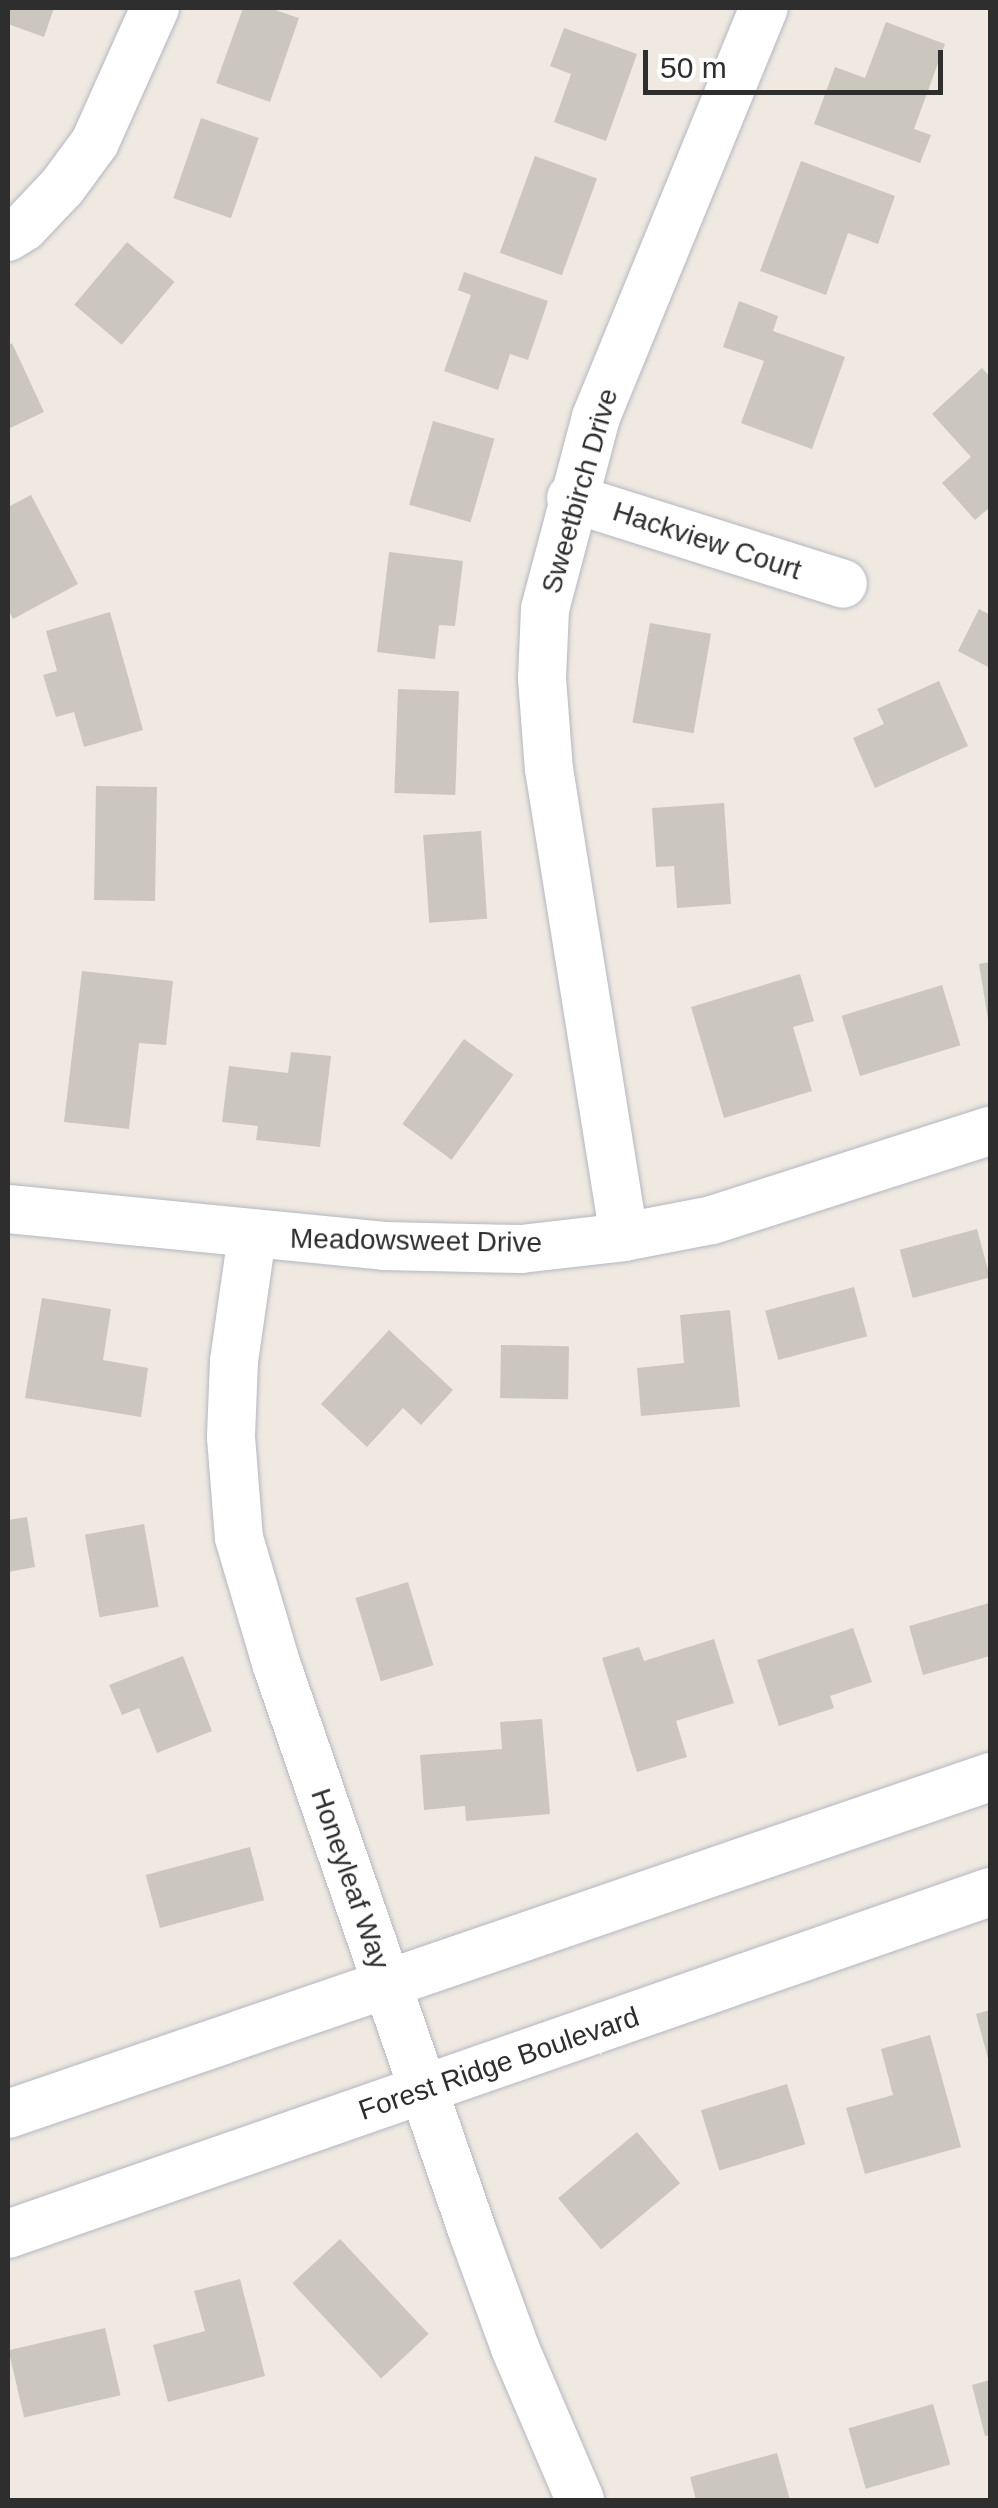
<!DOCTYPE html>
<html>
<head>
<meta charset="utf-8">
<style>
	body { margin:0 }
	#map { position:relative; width:998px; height:2508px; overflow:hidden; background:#efe9e1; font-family:Helvetica,sans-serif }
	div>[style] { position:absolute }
	.building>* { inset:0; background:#cbc7bf; transform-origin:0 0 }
	.roads { filter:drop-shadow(0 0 2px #b4b7c1) drop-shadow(0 0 2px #b4b7c1) }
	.minor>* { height:48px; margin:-24px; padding:0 24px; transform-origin:24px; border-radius:24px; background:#fff }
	span { translate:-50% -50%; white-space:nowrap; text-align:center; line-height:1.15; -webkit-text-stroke:10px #fff; paint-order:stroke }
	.street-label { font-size:28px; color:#2e2e2e }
	.frame { position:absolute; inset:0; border:10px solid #2e2e2e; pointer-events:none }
	.scale { position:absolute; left:643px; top:50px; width:300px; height:45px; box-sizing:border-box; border:5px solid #2e2e2e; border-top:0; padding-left:12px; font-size:30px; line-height:35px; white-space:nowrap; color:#2e2e2e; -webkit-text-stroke:8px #fff; paint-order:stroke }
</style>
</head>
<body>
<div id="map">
	<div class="building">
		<i style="clip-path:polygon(8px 8px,54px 8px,44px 37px,8px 24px)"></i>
		<i style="clip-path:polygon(243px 8px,269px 8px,299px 18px,270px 102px,216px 83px)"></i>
		<i style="clip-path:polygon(886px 22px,945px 44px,914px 129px,931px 135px,920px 163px,814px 124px,835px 67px,865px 78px)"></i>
		<i style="clip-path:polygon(564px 28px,637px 54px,606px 141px,554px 122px,571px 74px,550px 66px)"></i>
		<i style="left:201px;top:118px;width:61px;height:85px;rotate:19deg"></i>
		<i style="left:535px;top:156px;width:66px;height:103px;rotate:20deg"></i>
		<i style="clip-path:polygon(801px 161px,895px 196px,878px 244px,848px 233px,826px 295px,760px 271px)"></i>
		<i style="left:127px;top:242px;width:62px;height:82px;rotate:40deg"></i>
		<i style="clip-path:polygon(464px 272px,548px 301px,528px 360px,510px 354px,498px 390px,444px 371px,471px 295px,458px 290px)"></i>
		<i style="clip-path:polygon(739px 301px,778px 316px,773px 331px,845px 357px,812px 449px,741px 423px,764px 361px,723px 347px)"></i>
		<i style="clip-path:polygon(12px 343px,44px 412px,8px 429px,8px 346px)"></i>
		<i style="clip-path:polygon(982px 368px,990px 377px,990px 507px,975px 520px,942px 483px,971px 457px,932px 414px)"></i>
		<i style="left:433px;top:421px;width:64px;height:87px;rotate:16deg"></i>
		<i style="clip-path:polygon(31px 495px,78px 584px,13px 619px,8px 608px,8px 507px)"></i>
		<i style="clip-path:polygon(389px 552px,463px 561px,455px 626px,439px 625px,435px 659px,377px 652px)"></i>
		<i style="clip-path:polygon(979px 609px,990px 615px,990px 668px,958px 651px)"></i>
		<i style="clip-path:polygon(110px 612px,143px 730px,84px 747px,74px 712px,56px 717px,43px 675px,57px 671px,46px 631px)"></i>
		<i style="left:650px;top:623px;width:62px;height:101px;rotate:10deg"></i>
		<i style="clip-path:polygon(939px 681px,968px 746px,875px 788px,853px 738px,884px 724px,877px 709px)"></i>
		<i style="left:398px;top:689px;width:61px;height:104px;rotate:2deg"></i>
		<i style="left:96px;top:786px;width:61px;height:114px;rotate:1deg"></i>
		<i style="clip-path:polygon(724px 803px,731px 904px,677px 908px,674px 866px,656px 867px,652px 808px)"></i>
		<i style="left:481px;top:831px;width:88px;height:58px;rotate:86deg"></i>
		<i style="clip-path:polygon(990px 962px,990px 1018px,988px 1019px,979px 964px)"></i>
		<i style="clip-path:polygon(82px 971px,173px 981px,166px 1045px,139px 1043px,129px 1129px,64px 1122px)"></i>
		<i style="clip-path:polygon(800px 974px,814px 1021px,793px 1027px,812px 1091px,724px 1118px,691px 1007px)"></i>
		<i style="left:942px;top:985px;width:63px;height:105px;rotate:73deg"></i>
		<i style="left:464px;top:1039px;width:61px;height:105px;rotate:36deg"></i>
		<i style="clip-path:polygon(291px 1052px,331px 1056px,320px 1147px,256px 1140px,258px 1126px,222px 1122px,229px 1066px,288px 1073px)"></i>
		<i style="left:977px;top:1229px;width:50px;height:80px;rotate:75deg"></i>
		<i style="left:854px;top:1287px;width:51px;height:92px;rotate:75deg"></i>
		<i style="clip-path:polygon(42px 1298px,111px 1309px,103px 1360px,148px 1368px,141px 1417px,25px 1398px)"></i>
		<i style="clip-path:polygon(730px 1310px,740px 1407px,641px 1416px,637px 1368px,684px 1363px,680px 1315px)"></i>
		<i style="clip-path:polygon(389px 1330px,453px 1390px,421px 1425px,403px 1408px,367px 1447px,321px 1404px)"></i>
		<i style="left:501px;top:1345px;width:68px;height:53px;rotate:1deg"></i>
		<i style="clip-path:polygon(27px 1517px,35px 1567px,8px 1572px,8px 1520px)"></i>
		<i style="left:144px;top:1524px;width:84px;height:60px;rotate:80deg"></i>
		<i style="left:408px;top:1582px;width:87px;height:55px;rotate:73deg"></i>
		<i style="clip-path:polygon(989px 1603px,990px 1656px,923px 1675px,909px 1626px)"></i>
		<i style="clip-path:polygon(853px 1628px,872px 1682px,830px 1696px,834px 1708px,779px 1726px,757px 1660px)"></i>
		<i style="clip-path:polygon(714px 1639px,734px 1703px,676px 1721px,687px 1757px,637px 1772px,602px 1658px,639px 1647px,644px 1661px)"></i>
		<i style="clip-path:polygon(183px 1656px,212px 1731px,157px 1753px,139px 1708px,122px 1715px,109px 1685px)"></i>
		<i style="clip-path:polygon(542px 1719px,550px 1814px,466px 1821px,465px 1806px,424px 1810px,420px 1755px,502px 1749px,500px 1722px)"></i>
		<i style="left:250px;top:1847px;width:55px;height:108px;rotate:75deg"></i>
		<i style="clip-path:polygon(990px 2010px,990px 2062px,989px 2062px,976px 2014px)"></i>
		<i style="clip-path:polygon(930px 2035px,961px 2147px,865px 2174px,846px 2108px,893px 2095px,881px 2049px)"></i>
		<i style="left:787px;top:2084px;width:63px;height:90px;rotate:73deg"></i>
		<i style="left:637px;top:2132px;width:67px;height:103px;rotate:50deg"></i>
		<i style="left:340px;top:2239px;width:130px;height:65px;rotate:47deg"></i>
		<i style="clip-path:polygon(240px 2279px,265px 2376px,168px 2402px,153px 2345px,205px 2331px,194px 2291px)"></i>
		<i style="left:105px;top:2328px;width:69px;height:99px;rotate:77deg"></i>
		<i style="clip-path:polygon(990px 2380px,990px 2435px,985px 2436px,972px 2385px)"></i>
		<i style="left:933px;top:2404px;width:63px;height:88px;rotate:74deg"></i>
		<i style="clip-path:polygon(777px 2453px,790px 2500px,696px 2500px,690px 2477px)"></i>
	</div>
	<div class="roads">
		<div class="minor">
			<i style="left:8px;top:237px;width:19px;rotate:-32deg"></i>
			<i style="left:24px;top:227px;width:55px;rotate:-46.5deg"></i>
			<i style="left:62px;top:187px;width:56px;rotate:-53.7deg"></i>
			<i style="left:95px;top:142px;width:147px;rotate:-65.9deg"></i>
			<i style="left:571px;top:498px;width:285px;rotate:17.5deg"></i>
			<i style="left:8px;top:1209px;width:378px;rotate:5.6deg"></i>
			<i style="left:384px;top:1246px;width:137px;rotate:1.3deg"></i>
			<i style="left:521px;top:1249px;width:104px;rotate:-6.6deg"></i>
			<i style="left:624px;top:1237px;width:90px;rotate:-10.9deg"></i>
			<i style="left:712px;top:1220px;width:292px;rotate:-17.8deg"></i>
			<i style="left:252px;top:1236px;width:126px;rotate:98.2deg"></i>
			<i style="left:234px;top:1361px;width:76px;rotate:92.3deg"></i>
			<i style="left:231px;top:1437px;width:101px;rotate:85.5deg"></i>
			<i style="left:239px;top:1538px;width:134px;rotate:73.5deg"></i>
			<i style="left:277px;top:1666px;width:600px;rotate:70.93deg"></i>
			<i style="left:473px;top:2233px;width:122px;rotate:69.9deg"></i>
			<i style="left:515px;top:2348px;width:165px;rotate:66.8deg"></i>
			<i style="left:624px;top:1237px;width:473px;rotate:-99.1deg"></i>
			<i style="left:549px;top:770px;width:92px;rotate:-94.4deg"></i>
			<i style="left:542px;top:678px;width:69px;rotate:-87.5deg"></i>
			<i style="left:545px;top:609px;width:199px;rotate:-75.1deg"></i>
			<i style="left:596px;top:417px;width:442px;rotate:-67.7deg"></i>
			<i style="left:8px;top:2114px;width:1038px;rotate:-18.94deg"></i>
			<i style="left:8px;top:2234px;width:1040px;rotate:-19.2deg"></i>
		</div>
	</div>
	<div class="street-label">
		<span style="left:580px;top:491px;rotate:-74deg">Sweetbirch Drive</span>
		<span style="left:707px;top:541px;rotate:18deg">Hackview Court</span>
		<span style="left:416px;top:1241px;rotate:1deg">Meadowsweet Drive</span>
		<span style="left:350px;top:1879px;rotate:71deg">Honeyleaf Way</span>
		<span style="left:499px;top:2064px;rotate:-19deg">Forest Ridge Boulevard</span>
	</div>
	<div class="frame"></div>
	<div class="scale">50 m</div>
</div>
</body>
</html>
